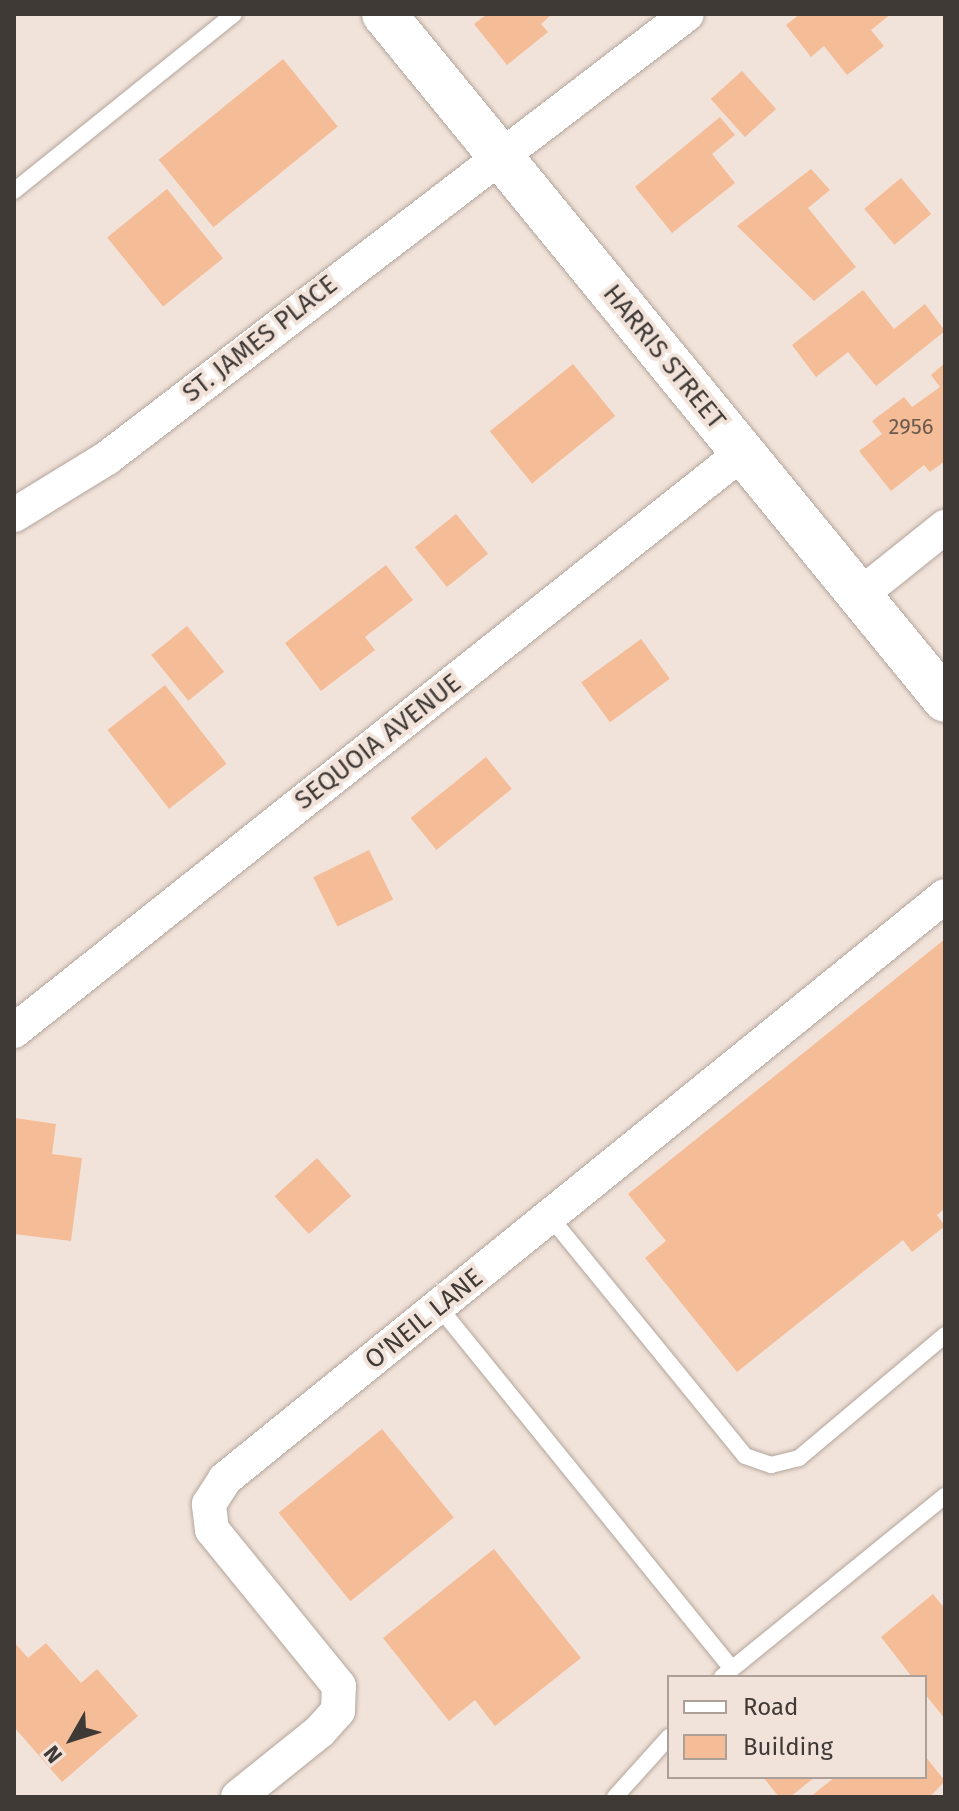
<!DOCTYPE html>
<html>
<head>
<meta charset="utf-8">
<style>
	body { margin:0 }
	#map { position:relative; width:959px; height:1811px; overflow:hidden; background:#f2e3da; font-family:"Fira Sans",sans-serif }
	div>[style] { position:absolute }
	.building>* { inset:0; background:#f4bc97; transform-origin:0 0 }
	.roads { filter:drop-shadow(0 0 2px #b3a69d) drop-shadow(0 0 2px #b3a69d) }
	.service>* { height:16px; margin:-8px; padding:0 8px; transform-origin:8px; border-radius:8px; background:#fff }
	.minor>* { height:34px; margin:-17px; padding:0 17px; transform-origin:17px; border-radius:17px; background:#fff }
	.secondary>* { height:44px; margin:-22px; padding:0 22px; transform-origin:22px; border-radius:22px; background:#fff }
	span { translate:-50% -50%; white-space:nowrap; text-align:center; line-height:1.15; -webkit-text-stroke:8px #f2e3da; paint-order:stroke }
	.number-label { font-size:22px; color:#6d5a4e }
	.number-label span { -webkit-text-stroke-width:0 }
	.street-label { font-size:26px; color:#403a36 }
	.frame { position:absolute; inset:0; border:16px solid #403a36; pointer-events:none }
	.legend { position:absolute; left:667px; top:1675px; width:260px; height:104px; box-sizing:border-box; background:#f2e3da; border:2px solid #ab9f98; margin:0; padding:10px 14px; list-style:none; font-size:24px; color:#403a36 }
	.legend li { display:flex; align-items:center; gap:16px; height:40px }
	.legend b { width:40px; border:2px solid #ab9f98 }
	.north { position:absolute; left:32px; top:1699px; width:80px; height:80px; -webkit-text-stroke:6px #f2e3da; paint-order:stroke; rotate:231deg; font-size:22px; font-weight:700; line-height:32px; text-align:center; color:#403a36 }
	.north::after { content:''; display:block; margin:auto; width:28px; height:36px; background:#403a36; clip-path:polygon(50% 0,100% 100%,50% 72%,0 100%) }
</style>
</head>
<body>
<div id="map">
	<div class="building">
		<i style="clip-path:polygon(487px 14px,552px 14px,541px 24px,548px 32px,507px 65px,474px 24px)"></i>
		<i style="clip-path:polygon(800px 14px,891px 14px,871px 30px,884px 46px,847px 75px,824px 46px,811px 57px,786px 25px)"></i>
		<i style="left:283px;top:59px;width:87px;height:160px;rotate:51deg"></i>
		<i style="left:742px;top:71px;width:51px;height:42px;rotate:48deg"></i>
		<i style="clip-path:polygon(720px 117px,735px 135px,712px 154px,735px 183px,672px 233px,635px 187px)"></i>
		<i style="clip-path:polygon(811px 169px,830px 190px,808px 208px,856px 267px,814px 301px,737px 226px)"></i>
		<i style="left:901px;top:178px;width:47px;height:48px;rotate:50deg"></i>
		<i style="left:167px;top:189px;width:89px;height:77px;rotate:51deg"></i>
		<i style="clip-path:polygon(863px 290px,894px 329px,925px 304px,945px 331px,876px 386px,848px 352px,816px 377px,792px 345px)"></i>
		<i style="clip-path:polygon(945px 363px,945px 461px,930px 472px,924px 465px,891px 491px,859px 451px,882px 434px,872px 421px,904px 397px,912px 407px,940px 387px,931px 375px)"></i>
		<i style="left:573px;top:364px;width:67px;height:107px;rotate:51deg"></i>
		<i style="left:456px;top:514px;width:51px;height:53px;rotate:51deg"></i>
		<i style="clip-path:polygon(386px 565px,413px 600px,365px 637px,375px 650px,321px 691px,285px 643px)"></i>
		<i style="left:187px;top:626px;width:59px;height:46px;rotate:51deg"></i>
		<i style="left:641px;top:639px;width:49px;height:74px;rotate:54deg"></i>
		<i style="left:165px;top:685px;width:100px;height:73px;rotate:52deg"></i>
		<i style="left:486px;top:757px;width:41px;height:97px;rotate:51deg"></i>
		<i style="left:369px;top:850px;width:55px;height:62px;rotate:64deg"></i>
		<i style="clip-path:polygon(945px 939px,945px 1208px,937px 1215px,945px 1226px,912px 1252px,903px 1240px,737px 1372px,645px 1258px,666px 1241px,628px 1194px)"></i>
		<i style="clip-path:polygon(15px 1118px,56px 1124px,52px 1154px,82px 1158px,71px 1241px,14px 1234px)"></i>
		<i style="left:317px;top:1158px;width:51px;height:57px;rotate:48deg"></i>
		<i style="left:382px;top:1429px;width:114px;height:133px;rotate:51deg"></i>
		<i style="clip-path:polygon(494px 1549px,581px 1658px,495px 1726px,475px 1700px,449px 1721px,383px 1638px)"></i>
		<i style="clip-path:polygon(933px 1594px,945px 1609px,945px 1719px,925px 1694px,925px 1677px,912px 1677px,881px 1637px)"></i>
		<i style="clip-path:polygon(14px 1642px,28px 1658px,46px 1643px,81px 1683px,97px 1669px,138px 1716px,62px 1782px,14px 1727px)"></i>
		<i style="clip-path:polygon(925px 1756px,945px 1781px,930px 1797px,810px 1797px,835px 1777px,925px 1777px)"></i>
		<i style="clip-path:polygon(763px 1777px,815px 1777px,790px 1797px,779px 1797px)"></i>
	</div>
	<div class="roads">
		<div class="service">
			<i style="left:14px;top:191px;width:282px;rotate:-38.8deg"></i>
			<i style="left:551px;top:1218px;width:307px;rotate:50.8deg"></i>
			<i style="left:745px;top:1456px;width:28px;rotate:19deg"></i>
			<i style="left:771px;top:1465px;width:29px;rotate:-14deg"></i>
			<i style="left:799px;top:1458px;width:191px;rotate:-40.1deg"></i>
			<i style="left:439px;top:1307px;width:464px;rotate:51deg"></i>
			<i style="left:722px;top:1677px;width:287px;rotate:-39.1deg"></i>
			<i style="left:615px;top:1797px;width:81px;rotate:-48deg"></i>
		</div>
		<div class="minor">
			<i style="left:14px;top:515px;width:109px;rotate:-31.5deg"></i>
			<i style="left:107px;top:458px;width:730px;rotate:-37.43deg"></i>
			<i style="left:860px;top:595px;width:109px;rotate:-38.7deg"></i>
			<i style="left:14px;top:1031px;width:930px;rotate:-38.45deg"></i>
			<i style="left:238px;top:1797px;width:105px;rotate:-38.8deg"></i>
			<i style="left:320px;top:1731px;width:27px;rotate:-48deg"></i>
			<i style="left:338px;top:1711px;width:25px;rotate:-88deg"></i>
			<i style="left:339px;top:1686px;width:201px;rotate:-129.1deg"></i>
			<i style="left:212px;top:1530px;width:26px;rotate:-97deg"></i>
			<i style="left:209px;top:1504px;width:30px;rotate:-57deg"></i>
			<i style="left:225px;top:1479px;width:926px;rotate:-39deg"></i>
		</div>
		<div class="secondary">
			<i style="left:384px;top:14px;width:886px;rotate:50.72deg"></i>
		</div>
	</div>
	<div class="number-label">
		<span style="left:911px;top:427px">2956</span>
	</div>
	<div class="street-label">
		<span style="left:260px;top:339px;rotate:-38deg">ST. JAMES PLACE</span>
		<span style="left:664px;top:357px;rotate:51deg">HARRIS STREET</span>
		<span style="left:378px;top:742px;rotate:-38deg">SEQUOIA AVENUE</span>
		<span style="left:424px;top:1319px;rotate:-39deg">O'NEIL LANE</span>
	</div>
	<div class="frame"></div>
	<ul class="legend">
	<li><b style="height:10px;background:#fff"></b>Road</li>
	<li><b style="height:22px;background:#f4bc97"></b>Building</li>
	</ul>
	<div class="north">N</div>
</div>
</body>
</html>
